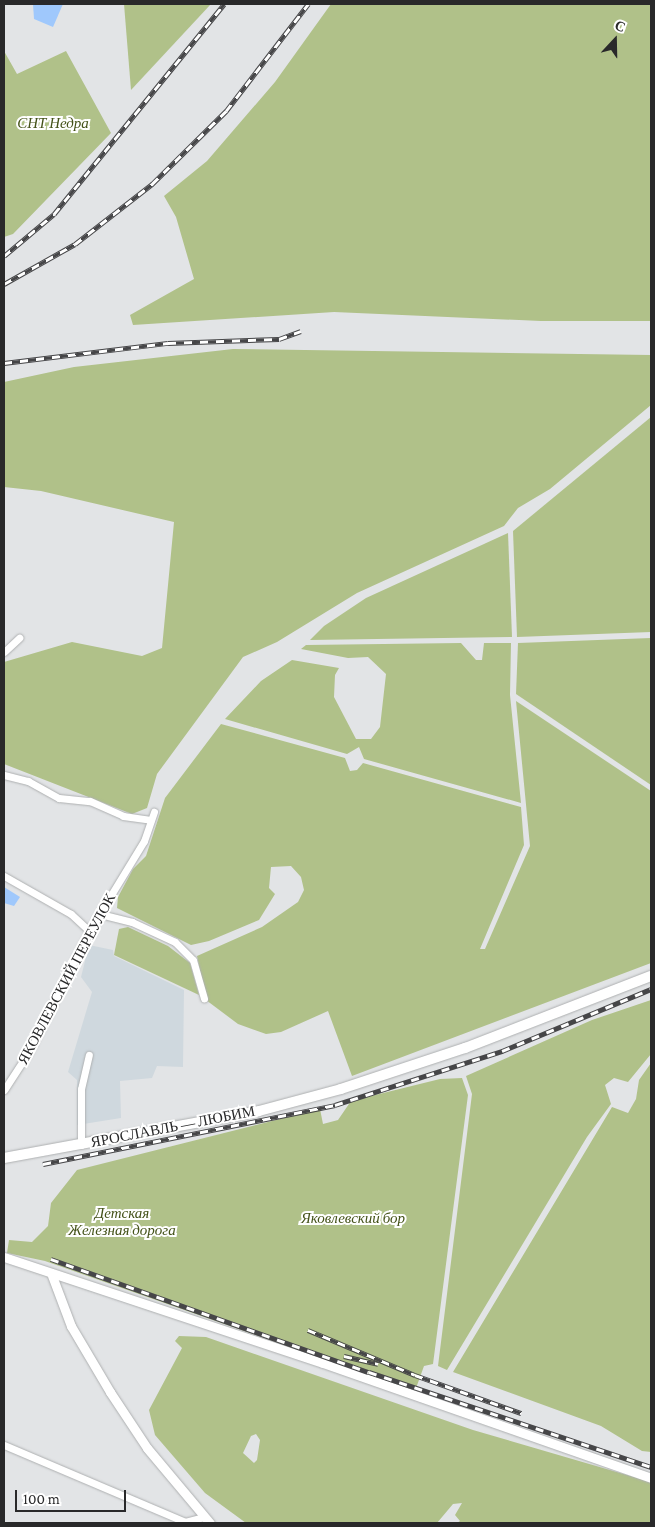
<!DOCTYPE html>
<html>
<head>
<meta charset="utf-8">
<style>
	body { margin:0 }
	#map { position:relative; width:655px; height:1527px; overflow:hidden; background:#e2e4e6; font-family:"Crimson Pro",serif }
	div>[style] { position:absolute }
	.built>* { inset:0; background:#cfd8de }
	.green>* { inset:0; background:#b0c189 }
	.water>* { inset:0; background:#9fc8fc }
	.roads { filter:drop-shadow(0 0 1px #aeb0b1) drop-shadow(0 0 1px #aeb0b1) }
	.minor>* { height:7px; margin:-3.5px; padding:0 3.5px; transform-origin:3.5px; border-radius:3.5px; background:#fff }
	.tertiary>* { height:9px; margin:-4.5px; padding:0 4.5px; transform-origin:4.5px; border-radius:4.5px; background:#fff }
	.secondary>* { height:10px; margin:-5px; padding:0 5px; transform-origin:5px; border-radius:5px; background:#fff }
	.rail>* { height:4.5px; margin-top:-2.25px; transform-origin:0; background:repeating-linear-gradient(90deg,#fff 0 8px,#464648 0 16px); box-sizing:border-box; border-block:1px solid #464648 }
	span { translate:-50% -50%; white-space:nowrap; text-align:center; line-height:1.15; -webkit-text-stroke:4px #fff; paint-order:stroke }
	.park-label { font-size:15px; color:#445219; font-style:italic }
	.street-label { font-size:15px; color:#29292a }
	.frame { position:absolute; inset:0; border:5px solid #29292a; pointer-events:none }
	.north { position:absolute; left:590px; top:15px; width:50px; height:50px; -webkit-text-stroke:4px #fff; paint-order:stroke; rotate:21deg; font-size:14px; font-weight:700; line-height:20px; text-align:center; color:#29292a }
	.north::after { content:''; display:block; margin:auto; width:18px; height:22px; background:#29292a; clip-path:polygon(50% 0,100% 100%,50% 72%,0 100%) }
	.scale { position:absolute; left:15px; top:1490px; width:111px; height:22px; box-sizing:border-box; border:2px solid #29292a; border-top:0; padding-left:6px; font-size:15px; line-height:18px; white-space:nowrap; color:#29292a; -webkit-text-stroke:4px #fff; paint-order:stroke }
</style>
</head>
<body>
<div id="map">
	<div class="built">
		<i style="clip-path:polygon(89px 945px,113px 950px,114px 956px,184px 990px,183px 1067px,157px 1066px,152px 1078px,120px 1081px,121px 1118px,77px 1125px,77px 1080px,68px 1072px,92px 992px,81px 977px)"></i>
	</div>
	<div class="green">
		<i style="clip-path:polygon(124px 4px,211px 4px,131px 90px)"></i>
		<i style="clip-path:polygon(331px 4px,651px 4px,651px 321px,541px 321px,334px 312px,133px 325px,130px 315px,194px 279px,176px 217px,164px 196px,207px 161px,275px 82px)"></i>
		<i style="clip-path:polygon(4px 51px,17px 74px,66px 51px,111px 133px,13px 234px,4px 237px)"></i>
		<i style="clip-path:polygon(233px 349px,651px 355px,651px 405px,550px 489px,518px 508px,504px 526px,357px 593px,277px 642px,243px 657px,157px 774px,147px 808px,132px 814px,4px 764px,4px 662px,72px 642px,142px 656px,162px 648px,174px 522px,41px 491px,4px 487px,4px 382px,74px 367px)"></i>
		<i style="clip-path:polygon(651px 417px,651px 632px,517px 637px,513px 531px)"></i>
		<i style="clip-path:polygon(508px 533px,512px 637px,310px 640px,324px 626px,366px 598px)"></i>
		<i style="clip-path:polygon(651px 638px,651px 785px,516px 694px,518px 643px)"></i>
		<i style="clip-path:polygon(461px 643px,476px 660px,482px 660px,484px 643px,511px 643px,510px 695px,521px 803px,364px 759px,359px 747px,347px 754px,225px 719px,261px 681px,292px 660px,339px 668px,335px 675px,334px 697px,356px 739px,371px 739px,380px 727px,386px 674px,368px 657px,348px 658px,301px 649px,306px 645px)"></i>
		<i style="clip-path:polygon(516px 701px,651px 791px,651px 963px,352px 1076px,328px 1011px,281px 1032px,266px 1034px,238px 1024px,206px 1000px,197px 956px,262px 927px,298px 902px,304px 890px,301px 877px,291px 866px,271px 867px,269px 888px,275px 894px,259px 920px,209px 941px,191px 945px,117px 908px,118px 897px,133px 869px,146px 856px,165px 798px,221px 724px,345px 758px,350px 771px,357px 770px,363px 763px,521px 807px,524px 845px,480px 949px,485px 949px,530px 846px)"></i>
		<i style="clip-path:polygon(128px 927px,168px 946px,190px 963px,199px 995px,114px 955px,119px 929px)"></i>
		<i style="clip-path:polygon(651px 1000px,651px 1054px,628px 1082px,614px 1078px,605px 1085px,611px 1104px,587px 1137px,447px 1370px,438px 1366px,472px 1094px,466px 1076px,592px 1020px)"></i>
		<i style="clip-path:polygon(651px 1063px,651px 1452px,642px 1451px,601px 1426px,453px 1372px,612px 1107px,628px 1113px,636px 1099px,639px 1080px)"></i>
		<i style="clip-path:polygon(462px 1078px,468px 1095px,433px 1364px,424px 1366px,415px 1391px,45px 1261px,7px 1253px,9px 1240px,32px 1242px,48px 1226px,51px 1203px,77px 1170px,320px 1109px,323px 1124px,338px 1120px,351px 1101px,440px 1079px)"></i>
		<i style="clip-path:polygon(evenodd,179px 1336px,206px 1337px,473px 1430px,651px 1482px,651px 1523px,457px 1523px,460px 1521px,455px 1515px,462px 1503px,453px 1504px,437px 1523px,246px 1523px,205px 1493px,155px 1435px,149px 1410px,182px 1348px,175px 1341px,179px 1336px,256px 1434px,260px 1440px,257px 1460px,254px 1463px,243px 1453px,251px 1436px,256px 1434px)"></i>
	</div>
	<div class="water">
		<i style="clip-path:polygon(33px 4px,63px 4px,53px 27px,34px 19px)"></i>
		<i style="clip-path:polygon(4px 887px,20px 897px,14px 906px,4px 903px)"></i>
	</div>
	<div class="roads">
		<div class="minor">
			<i style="left:4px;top:652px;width:21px;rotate:-43deg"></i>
			<i style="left:4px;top:775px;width:25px;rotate:14deg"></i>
			<i style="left:28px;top:781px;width:35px;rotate:29deg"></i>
			<i style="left:59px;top:798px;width:31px;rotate:6deg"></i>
			<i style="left:90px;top:801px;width:36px;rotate:24deg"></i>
			<i style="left:123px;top:816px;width:28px;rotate:8deg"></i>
			<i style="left:4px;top:876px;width:77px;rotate:29.6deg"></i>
			<i style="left:71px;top:914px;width:25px;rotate:43deg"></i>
			<i style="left:100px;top:914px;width:33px;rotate:14deg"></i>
			<i style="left:132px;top:922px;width:47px;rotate:24.9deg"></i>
			<i style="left:175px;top:942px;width:25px;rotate:45deg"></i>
			<i style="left:193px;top:960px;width:40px;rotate:74deg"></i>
			<i style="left:4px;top:1090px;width:48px;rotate:-57deg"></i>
			<i style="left:30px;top:1050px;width:133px;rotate:-63.6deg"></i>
			<i style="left:89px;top:931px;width:105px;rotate:-58.6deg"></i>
			<i style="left:144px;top:841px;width:31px;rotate:-71deg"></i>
			<i style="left:81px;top:1145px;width:56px;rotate:-90deg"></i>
			<i style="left:81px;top:1089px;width:35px;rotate:-77deg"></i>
			<i style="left:4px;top:1445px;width:197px;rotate:23deg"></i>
			<i style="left:185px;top:1522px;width:20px;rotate:-15deg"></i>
		</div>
		<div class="tertiary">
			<i style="left:4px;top:1257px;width:336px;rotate:18.4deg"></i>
			<i style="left:323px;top:1363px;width:348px;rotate:19.3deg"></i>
			<i style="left:51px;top:1273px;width:57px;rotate:69.3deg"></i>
			<i style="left:71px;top:1326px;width:77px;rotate:59.4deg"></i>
			<i style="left:110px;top:1392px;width:67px;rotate:56.5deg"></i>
			<i style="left:147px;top:1448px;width:98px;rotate:50deg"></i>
		</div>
		<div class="secondary">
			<i style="left:4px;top:1158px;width:259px;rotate:-10.4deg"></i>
			<i style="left:259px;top:1111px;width:85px;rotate:-15deg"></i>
			<i style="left:341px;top:1089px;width:131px;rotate:-18.3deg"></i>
			<i style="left:465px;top:1048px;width:199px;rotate:-21.2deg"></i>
		</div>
	</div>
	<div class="rail">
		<i style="left:4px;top:256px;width:65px;rotate:-40deg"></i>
		<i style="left:54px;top:214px;width:270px;rotate:-51deg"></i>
		<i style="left:4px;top:284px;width:81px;rotate:-29.4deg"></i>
		<i style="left:75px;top:244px;width:98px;rotate:-37.9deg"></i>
		<i style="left:152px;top:184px;width:104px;rotate:-44.6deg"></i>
		<i style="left:226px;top:111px;width:135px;rotate:-52.5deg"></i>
		<i style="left:4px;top:363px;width:165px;rotate:-7deg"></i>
		<i style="left:168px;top:343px;width:111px;rotate:-2.1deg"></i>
		<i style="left:279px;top:339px;width:23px;rotate:-20deg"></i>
		<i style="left:43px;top:1164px;width:298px;rotate:-11.4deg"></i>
		<i style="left:335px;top:1105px;width:176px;rotate:-17.9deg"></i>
		<i style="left:502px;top:1051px;width:161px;rotate:-22.6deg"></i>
		<i style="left:51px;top:1259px;width:337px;rotate:19.6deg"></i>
		<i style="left:369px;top:1372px;width:298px;rotate:18.6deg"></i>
		<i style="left:308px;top:1330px;width:116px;rotate:22.8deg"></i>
		<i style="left:415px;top:1375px;width:113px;rotate:19.7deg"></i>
		<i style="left:344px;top:1356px;width:35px;rotate:13deg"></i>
	</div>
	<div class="park-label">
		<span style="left:53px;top:124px">СНТ Недра</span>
		<span style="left:122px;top:1222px">Детская<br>Железная дорога</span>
		<span style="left:353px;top:1219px">Яковлевский бор</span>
	</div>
	<div class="street-label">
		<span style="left:67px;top:979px;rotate:-62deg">ЯКОВЛЕВСКИЙ ПЕРЕУЛОК</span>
		<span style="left:173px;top:1127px;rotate:-11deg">ЯРОСЛАВЛЬ — ЛЮБИМ</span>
	</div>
	<div class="frame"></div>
	<div class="north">С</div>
	<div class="scale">100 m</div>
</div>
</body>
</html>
